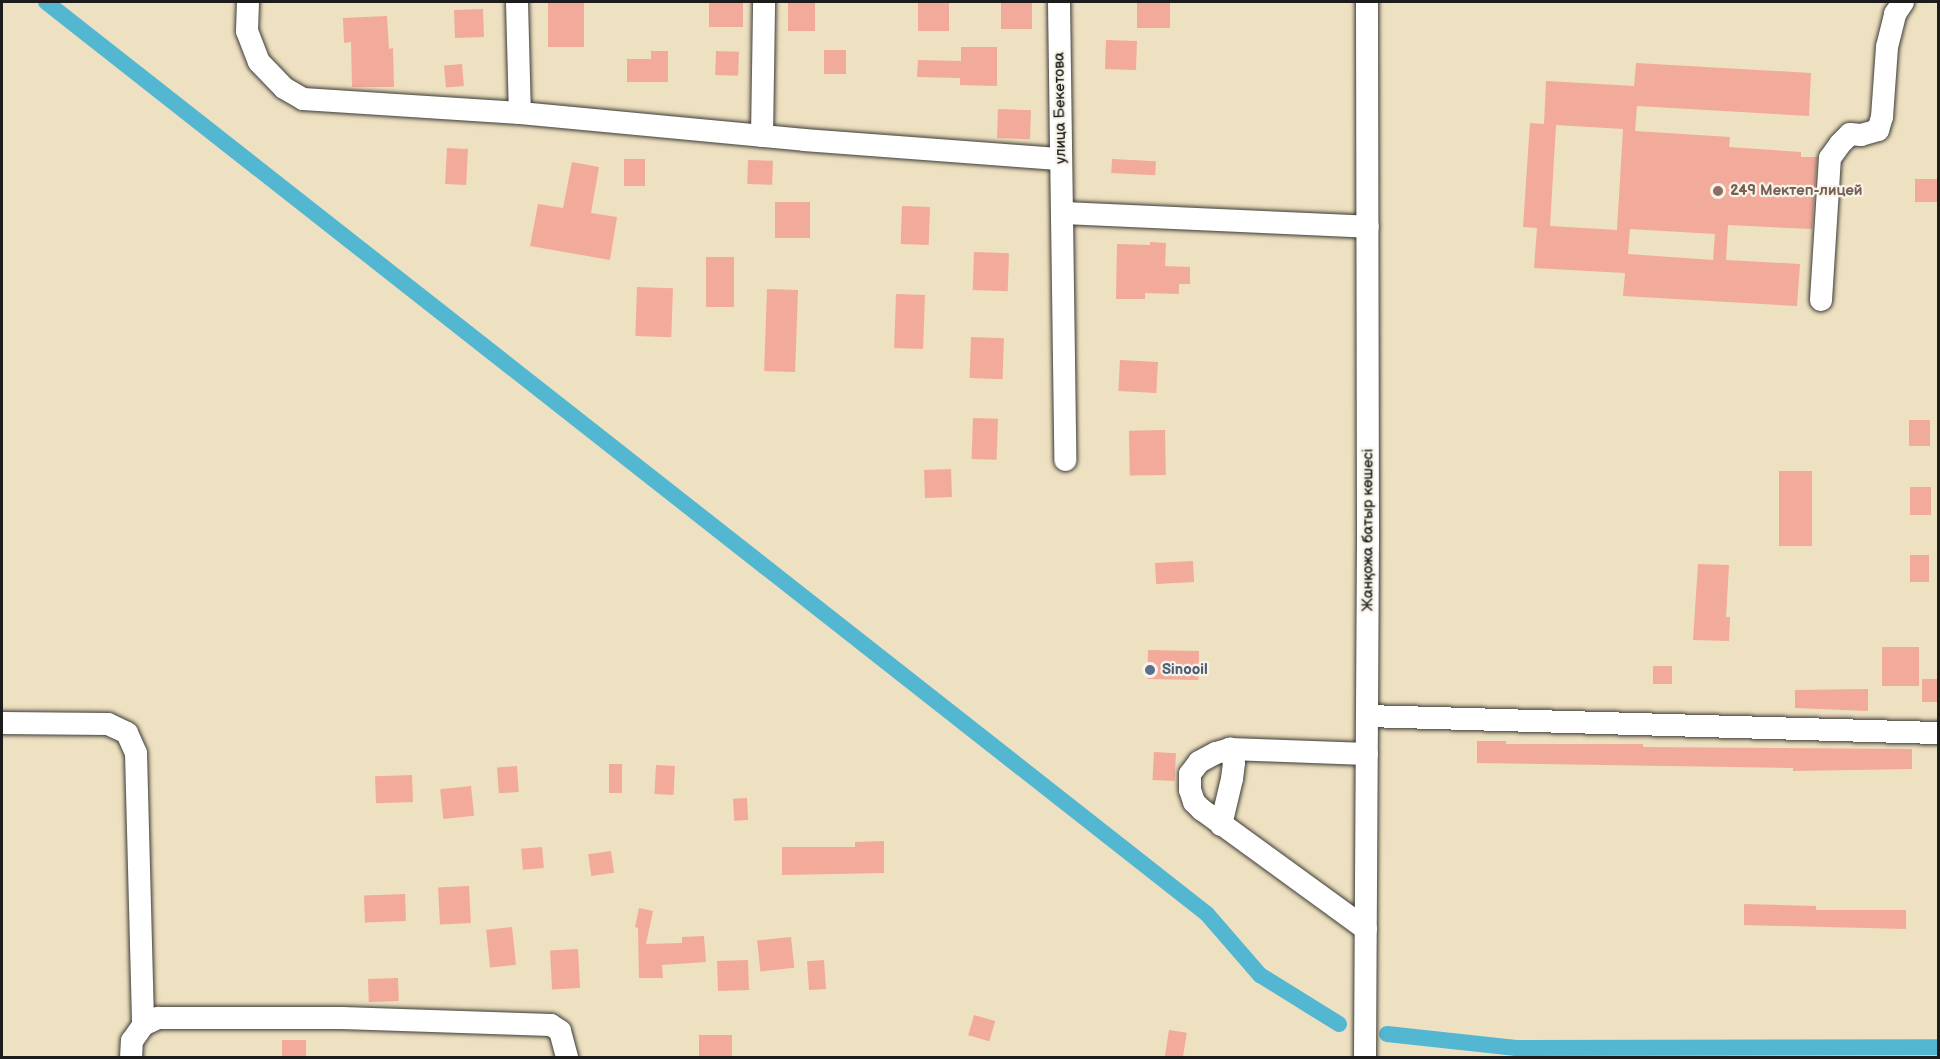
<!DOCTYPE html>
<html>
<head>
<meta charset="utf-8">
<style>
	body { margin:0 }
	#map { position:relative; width:1940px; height:1059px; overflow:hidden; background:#eee1c1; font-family:"Balsamiq Sans",sans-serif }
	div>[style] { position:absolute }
	.canal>* { height:16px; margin:-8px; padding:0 8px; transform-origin:8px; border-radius:8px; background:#53b7d2 }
	.building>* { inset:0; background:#f2aa9a; transform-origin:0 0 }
	.roads { filter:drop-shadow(0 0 2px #3c3a35) drop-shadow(0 0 2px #3c3a35) }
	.minor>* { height:22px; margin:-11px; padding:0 11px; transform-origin:11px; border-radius:11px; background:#fff }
	.dots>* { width:16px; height:16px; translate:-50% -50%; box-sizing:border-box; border:3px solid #f7f3e8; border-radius:50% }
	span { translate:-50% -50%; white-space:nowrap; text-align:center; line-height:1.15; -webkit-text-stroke:4.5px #f7f3e8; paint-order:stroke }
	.street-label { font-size:15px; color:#1c1c1c }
	.education-label { font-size:15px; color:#785e54; font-weight:700 }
	.left { translate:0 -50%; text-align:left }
	.service-label { font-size:15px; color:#4e5e75; font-weight:700 }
	.frame { position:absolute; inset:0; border:3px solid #1c1c1c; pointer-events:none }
</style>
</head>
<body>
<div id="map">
	<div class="canal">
		<i style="left:46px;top:2px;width:1476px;rotate:38.15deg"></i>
		<i style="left:1207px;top:914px;width:81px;rotate:49deg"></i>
		<i style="left:1260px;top:975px;width:93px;rotate:31.8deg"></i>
		<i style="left:1387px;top:1034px;width:130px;rotate:6.2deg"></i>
		<i style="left:1516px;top:1048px;width:422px;rotate:-0.1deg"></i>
	</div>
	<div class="building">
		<i style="left:548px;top:2px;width:36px;height:45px"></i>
		<i style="left:709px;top:2px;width:34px;height:25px"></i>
		<i style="left:788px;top:2px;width:27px;height:29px"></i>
		<i style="left:918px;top:2px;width:31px;height:29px"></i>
		<i style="left:1001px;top:2px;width:31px;height:27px"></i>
		<i style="left:1137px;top:2px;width:33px;height:26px"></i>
		<i style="left:483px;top:9px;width:28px;height:29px;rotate:88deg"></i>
		<i style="clip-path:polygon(387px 16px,389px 49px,393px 48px,394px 87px,352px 87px,351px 42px,344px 43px,343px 18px)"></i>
		<i style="left:1106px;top:40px;width:31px;height:29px;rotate:2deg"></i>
		<i style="clip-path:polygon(961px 47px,997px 47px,997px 86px,960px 85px,960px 78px,917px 77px,918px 60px,961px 61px)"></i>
		<i style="left:824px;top:50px;width:22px;height:24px"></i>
		<i style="clip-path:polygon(651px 51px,668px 51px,668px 82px,627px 82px,627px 59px,651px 59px)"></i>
		<i style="left:716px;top:51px;width:23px;height:24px;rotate:2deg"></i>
		<i style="clip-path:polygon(evenodd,1636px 63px,1811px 73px,1809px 116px,1637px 106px,1635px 131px,1730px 137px,1729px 147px,1801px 152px,1801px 157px,1817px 157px,1812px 229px,1728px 225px,1726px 260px,1800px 264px,1797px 306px,1623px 296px,1625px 273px,1534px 268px,1537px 228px,1523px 227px,1530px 123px,1544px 124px,1546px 81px,1634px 86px,1636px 63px,1556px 125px,1623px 129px,1617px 230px,1550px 226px,1556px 125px,1636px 63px,1630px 229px,1715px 234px,1713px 260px,1628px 254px,1630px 229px)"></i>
		<i style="left:462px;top:64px;width:22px;height:18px;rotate:85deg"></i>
		<i style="left:998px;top:109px;width:33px;height:29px;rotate:2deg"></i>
		<i style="left:447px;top:148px;width:21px;height:36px;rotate:3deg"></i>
		<i style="left:624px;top:159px;width:21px;height:27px"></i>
		<i style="left:1112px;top:159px;width:44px;height:14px;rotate:3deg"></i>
		<i style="left:748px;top:160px;width:25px;height:24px;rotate:2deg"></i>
		<i style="clip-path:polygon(572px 162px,599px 167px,591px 213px,617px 217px,610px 260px,530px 246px,538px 204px,563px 208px)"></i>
		<i style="left:1915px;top:179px;width:23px;height:23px"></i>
		<i style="left:775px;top:202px;width:35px;height:36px"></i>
		<i style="left:902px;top:206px;width:28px;height:38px;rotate:2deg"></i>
		<i style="clip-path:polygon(1150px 242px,1166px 243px,1165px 266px,1190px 267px,1190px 284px,1179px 284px,1179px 294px,1145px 293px,1145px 299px,1116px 299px,1117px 244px,1150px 245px)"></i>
		<i style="left:974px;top:252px;width:35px;height:38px;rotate:2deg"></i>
		<i style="left:706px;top:257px;width:28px;height:50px"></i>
		<i style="left:637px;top:287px;width:36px;height:49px;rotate:2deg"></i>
		<i style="left:767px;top:289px;width:31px;height:82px;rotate:2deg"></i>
		<i style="left:896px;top:294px;width:29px;height:54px;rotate:2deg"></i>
		<i style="left:971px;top:337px;width:33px;height:41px;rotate:2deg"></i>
		<i style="left:1120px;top:360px;width:38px;height:31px;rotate:3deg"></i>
		<i style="left:973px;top:418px;width:25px;height:41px;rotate:2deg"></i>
		<i style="left:1909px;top:420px;width:21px;height:26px"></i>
		<i style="left:1165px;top:430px;width:45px;height:36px;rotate:89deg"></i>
		<i style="left:951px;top:469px;width:28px;height:27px;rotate:88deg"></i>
		<i style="left:1779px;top:471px;width:33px;height:75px"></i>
		<i style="left:1910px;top:487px;width:21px;height:28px"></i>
		<i style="left:1910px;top:555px;width:19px;height:27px"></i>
		<i style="left:1193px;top:561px;width:21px;height:38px;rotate:87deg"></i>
		<i style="clip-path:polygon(1698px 564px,1729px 565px,1726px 617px,1730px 617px,1729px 641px,1693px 640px)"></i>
		<i style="left:1882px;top:647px;width:37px;height:39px"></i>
		<i style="left:1148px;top:650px;width:51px;height:29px;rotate:1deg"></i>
		<i style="left:1672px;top:666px;width:18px;height:19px;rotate:90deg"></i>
		<i style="left:1922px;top:679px;width:16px;height:23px"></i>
		<i style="clip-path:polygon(1868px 689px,1868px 711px,1795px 708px,1795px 690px)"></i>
		<i style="clip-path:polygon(1477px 741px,1506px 741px,1506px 744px,1643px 744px,1643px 747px,1912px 749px,1912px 769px,1793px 771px,1793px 768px,1477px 763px)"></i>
		<i style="left:1154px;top:752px;width:22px;height:28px;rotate:3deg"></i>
		<i style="left:609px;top:764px;width:13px;height:29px"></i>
		<i style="left:656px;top:765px;width:19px;height:29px;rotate:3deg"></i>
		<i style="left:517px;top:766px;width:26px;height:20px;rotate:86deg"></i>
		<i style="left:412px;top:775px;width:27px;height:37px;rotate:88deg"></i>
		<i style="left:471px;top:786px;width:30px;height:31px;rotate:84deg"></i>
		<i style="left:747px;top:798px;width:22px;height:14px;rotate:87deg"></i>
		<i style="clip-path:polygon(884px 841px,884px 873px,782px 875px,782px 847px,855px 847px,855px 842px)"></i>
		<i style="left:542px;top:847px;width:21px;height:21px;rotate:85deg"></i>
		<i style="left:611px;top:851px;width:22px;height:23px;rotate:82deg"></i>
		<i style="left:469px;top:886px;width:37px;height:31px;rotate:87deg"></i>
		<i style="left:405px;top:894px;width:27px;height:41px;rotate:88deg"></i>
		<i style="clip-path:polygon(1744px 904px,1816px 906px,1816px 910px,1906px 910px,1906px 929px,1744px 925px)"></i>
		<i style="clip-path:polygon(639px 908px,653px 911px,646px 944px,682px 943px,682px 937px,704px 936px,706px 962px,662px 965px,663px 978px,639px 978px,638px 928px,635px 927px)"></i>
		<i style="left:512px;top:927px;width:38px;height:26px;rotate:84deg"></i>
		<i style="left:791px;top:937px;width:31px;height:34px;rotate:84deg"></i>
		<i style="left:578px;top:949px;width:39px;height:28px;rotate:87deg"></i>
		<i style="left:748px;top:960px;width:30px;height:31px;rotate:88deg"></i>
		<i style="left:824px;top:960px;width:29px;height:17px;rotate:86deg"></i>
		<i style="left:398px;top:978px;width:23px;height:30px;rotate:88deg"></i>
		<i style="left:974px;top:1015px;width:22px;height:21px;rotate:16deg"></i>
		<i style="left:1169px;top:1030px;width:18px;height:28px;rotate:9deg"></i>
		<i style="left:732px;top:1035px;width:23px;height:33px;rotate:90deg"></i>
		<i style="left:282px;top:1040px;width:24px;height:18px"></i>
	</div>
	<div class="roads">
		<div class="minor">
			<i style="left:248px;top:2px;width:29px;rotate:92deg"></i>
			<i style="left:247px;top:31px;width:33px;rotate:69deg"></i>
			<i style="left:259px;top:62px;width:36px;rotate:46deg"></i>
			<i style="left:284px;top:88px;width:22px;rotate:30deg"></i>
			<i style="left:303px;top:99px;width:217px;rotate:3.7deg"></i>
			<i style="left:520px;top:113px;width:286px;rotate:5.4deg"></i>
			<i style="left:805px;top:140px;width:256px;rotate:4.3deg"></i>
			<i style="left:517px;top:2px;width:111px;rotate:88.5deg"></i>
			<i style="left:1059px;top:2px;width:458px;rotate:89.2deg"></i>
			<i style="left:762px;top:136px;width:134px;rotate:-89.1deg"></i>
			<i style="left:1064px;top:213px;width:304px;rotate:2.6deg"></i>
			<i style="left:1821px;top:300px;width:142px;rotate:-86.4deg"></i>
			<i style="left:1830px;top:158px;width:17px;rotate:-54deg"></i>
			<i style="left:1840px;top:144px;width:14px;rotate:-45deg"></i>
			<i style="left:1850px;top:134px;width:11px;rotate:5deg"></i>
			<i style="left:1861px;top:135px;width:18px;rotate:-16deg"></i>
			<i style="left:1878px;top:130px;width:14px;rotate:-73deg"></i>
			<i style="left:1882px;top:117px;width:70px;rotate:-85.9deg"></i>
			<i style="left:1887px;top:47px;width:34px;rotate:-76deg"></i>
			<i style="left:1895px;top:14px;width:14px;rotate:-56deg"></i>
			<i style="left:1367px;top:716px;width:571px;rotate:1.71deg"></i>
			<i style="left:2px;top:723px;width:106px;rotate:0.5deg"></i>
			<i style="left:108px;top:724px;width:21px;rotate:25deg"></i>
			<i style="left:127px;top:733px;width:22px;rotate:66deg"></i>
			<i style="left:136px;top:753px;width:272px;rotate:88.5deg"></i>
			<i style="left:1221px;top:825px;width:47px;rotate:-76.6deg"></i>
			<i style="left:1232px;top:779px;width:16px;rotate:-83deg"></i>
			<i style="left:1234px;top:763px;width:15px;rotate:-106deg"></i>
			<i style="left:1366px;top:929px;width:203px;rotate:-144deg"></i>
			<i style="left:1202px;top:810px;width:11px;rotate:-135deg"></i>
			<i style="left:1194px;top:802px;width:13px;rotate:-108deg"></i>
			<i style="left:1190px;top:790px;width:16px;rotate:-90deg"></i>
			<i style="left:1190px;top:774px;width:15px;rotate:-53deg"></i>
			<i style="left:1199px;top:762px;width:19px;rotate:-28deg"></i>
			<i style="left:1216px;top:753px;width:15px;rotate:-16deg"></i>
			<i style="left:1230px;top:749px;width:137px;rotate:2.1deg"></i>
			<i style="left:131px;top:1058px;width:17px;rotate:-87deg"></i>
			<i style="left:132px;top:1041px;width:19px;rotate:-55deg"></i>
			<i style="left:143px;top:1025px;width:17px;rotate:-25deg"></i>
			<i style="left:158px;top:1018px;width:184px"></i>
			<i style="left:342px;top:1018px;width:209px;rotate:1.9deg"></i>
			<i style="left:551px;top:1025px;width:11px;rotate:34deg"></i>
			<i style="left:560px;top:1031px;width:28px;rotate:75deg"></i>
			<i style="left:1365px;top:1058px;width:526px;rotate:-89.67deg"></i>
			<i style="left:1368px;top:532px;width:530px;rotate:-90.11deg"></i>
		</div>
	</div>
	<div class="dots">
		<i style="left:1718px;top:191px;background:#8d6e63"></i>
		<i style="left:1150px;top:670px;background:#5c6f8a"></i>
	</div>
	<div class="street-label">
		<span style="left:1060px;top:108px;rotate:-91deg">улица Бекетова</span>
		<span style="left:1368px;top:530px;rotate:-90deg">Жанқожа батыр көшесі</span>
	</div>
	<div class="education-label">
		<span class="left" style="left:1730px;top:191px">249 Мектеп-лицей</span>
	</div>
	<div class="service-label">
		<span class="left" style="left:1162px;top:670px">Sinooil</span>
	</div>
	<div class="frame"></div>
</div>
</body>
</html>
